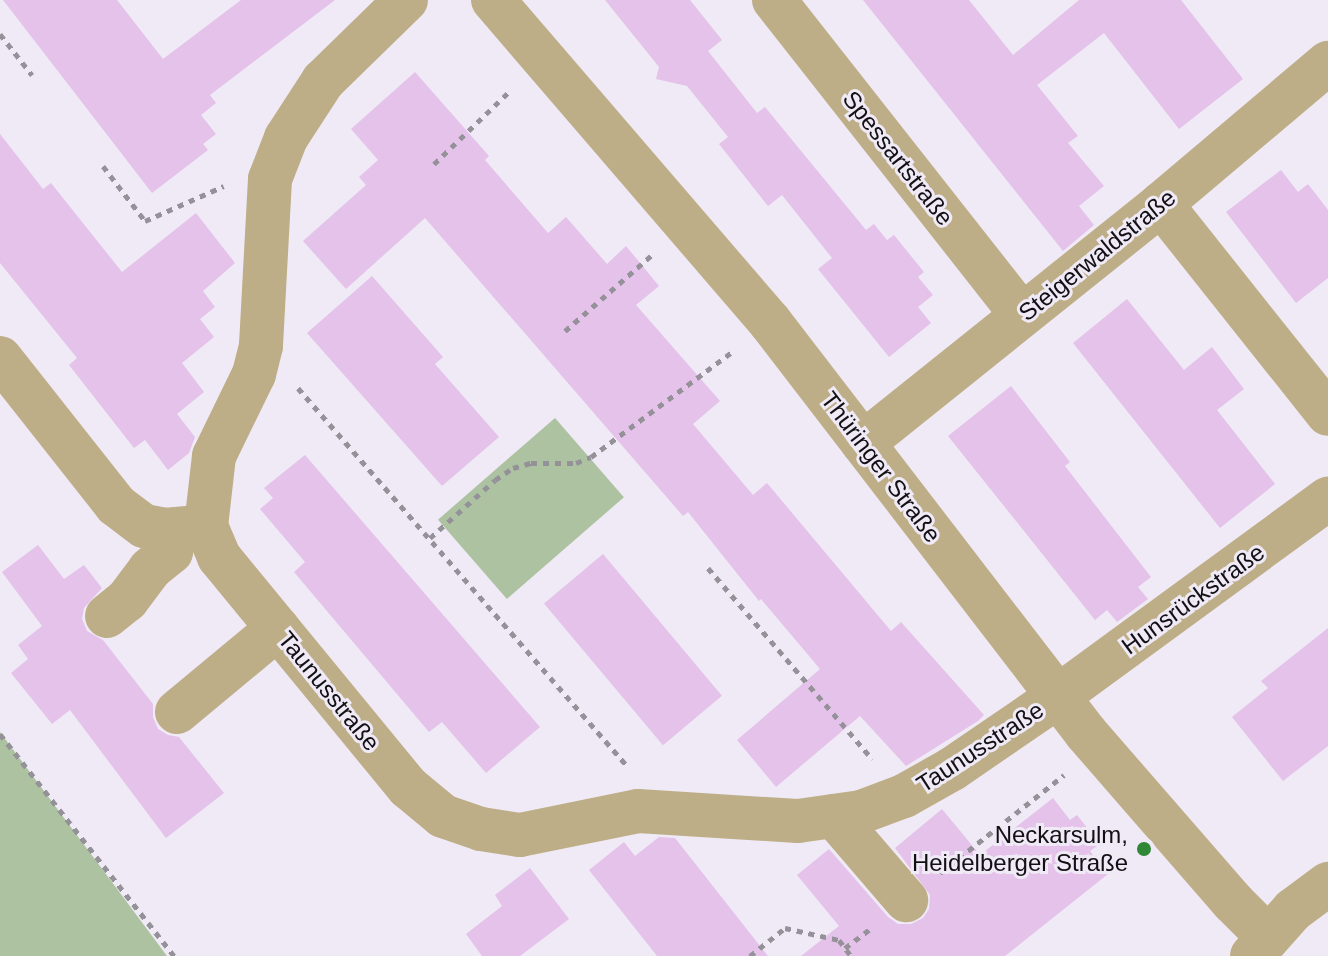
<!DOCTYPE html>
<html>
<head>
<meta charset="utf-8">
<style>
	body { margin:0 }
	#map { position:relative; width:1328px; height:956px; overflow:hidden; background:#efeaf5; font-family:Helvetica,sans-serif }
	div>[style] { position:absolute }
	.green>* { inset:0; background:#adc2a1; transform-origin:0 0 }
	.building>* { inset:0; background:#e4c2ea; transform-origin:0 0 }
	.path>* { height:5px; margin-top:-2.5px; transform-origin:0; background:repeating-linear-gradient(90deg,#959199 0 6px,transparent 0 12px) }
	.minor>* { height:44px; margin:-22px; padding:0 22px; transform-origin:22px; border-radius:22px; background:#bdae87 }
	.dots>* { width:22px; height:22px; translate:-50% -50%; box-sizing:border-box; border:4px solid #efeaf5; border-radius:50% }
	span { translate:-50% -50%; white-space:nowrap; text-align:center; line-height:1.15; -webkit-text-stroke:6px #efeaf5; paint-order:stroke }
	.street-label { font-size:24px; color:#121014 }
	.poi-label { font-size:24px; color:#121014 }
	.right { translate:-100% -50%; text-align:right }
</style>
</head>
<body>
<div id="map">
	<div class="green">
		<i style="left:555px;top:418px;width:105px;height:155px;rotate:49deg"></i>
		<i style="clip-path:polygon(0 732px,167px 956px,0 956px)"></i>
	</div>
	<div class="building">
		<i style="clip-path:polygon(3px 0,117px 0,163px 59px,241px 0,335px 0,210px 95px,216px 103px,201px 115px,216px 134px,203px 144px,208px 150px,152px 193px)"></i>
		<i style="clip-path:polygon(605px 0,690px 0,722px 40px,708px 51px,757px 113px,765px 107px,866px 230px,874px 224px,887px 240px,894px 235px,924px 272px,918px 277px,933px 295px,918px 307px,931px 323px,889px 357px,818px 269px,832px 258px,782px 195px,768px 206px,719px 144px,728px 137px,687px 86px,656px 79px,659px 67px)"></i>
		<i style="clip-path:polygon(863px 0,969px 0,1013px 55px,1079px 0,1181px 0,1243px 79px,1179px 129px,1104px 33px,1037px 85px,1078px 136px,1068px 143px,1104px 186px,1079px 206px,1094px 225px,1063px 251px)"></i>
		<i style="clip-path:polygon(415px 72px,489px 156px,485px 160px,548px 233px,566px 217px,607px 264px,626px 246px,659px 286px,636px 305px,720px 401px,693px 424px,753px 495px,767px 483px,891px 631px,901px 622px,984px 715px,978px 721px,906px 766px,860px 716px,776px 787px,737px 740px,820px 669px,761px 599px,759px 601px,688px 512px,683px 516px,425px 218px,346px 289px,303px 241px,366px 185px,359px 177px,378px 160px,351px 129px)"></i>
		<i style="clip-path:polygon(0 134px,43px 189px,51px 183px,122px 272px,196px 213px,235px 263px,203px 291px,215px 307px,200px 319px,214px 337px,182px 363px,204px 392px,177px 414px,195px 437px,189px 453px,168px 470px,145px 440px,134px 448px,69px 365px,77px 358px,0 263px)"></i>
		<i style="clip-path:polygon(1281px 170px,1298px 192px,1308px 184px,1328px 210px,1328px 278px,1296px 303px,1226px 212px)"></i>
		<i style="clip-path:polygon(372px 276px,443px 357px,435px 364px,499px 437px,442px 486px,307px 333px)"></i>
		<i style="clip-path:polygon(1127px 299px,1184px 370px,1212px 347px,1244px 389px,1217px 410px,1275px 484px,1220px 528px,1073px 343px)"></i>
		<i style="clip-path:polygon(1011px 386px,1070px 462px,1065px 466px,1151px 577px,1138px 587px,1148px 599px,1117px 622px,1107px 610px,1095px 620px,948px 436px)"></i>
		<i style="clip-path:polygon(305px 455px,540px 727px,486px 773px,442px 722px,429px 732px,294px 572px,305px 562px,260px 509px,273px 498px,264px 488px)"></i>
		<i style="clip-path:polygon(38px 545px,64px 579px,84px 565px,102px 588px,84px 608px,82px 619px,87px 631px,103px 640px,153px 704px,153px 717px,158px 729px,168px 735px,179px 737px,224px 793px,166px 838px,70px 710px,52px 724px,11px 673px,28px 659px,18px 645px,42px 626px,2px 572px)"></i>
		<i style="left:603px;top:554px;width:185px;height:77px;rotate:50deg"></i>
		<i style="clip-path:polygon(1328px 628px,1328px 746px,1283px 781px,1232px 717px,1268px 688px,1261px 681px)"></i>
		<i style="clip-path:polygon(1053px 798px,1070px 820px,1077px 815px,1100px 844px,1090px 851px,1108px 874px,1005px 956px,801px 956px,839px 926px,797px 875px,829px 849px,888px 917px,898px 924px,911px 924px,923px 918px,929px 909px,930px 895px,895px 848px,942px 809px,980px 855px)"></i>
		<i style="clip-path:polygon(659px 837px,675px 838px,768px 956px,657px 956px,589px 870px,624px 842px,635px 856px)"></i>
		<i style="clip-path:polygon(530px 868px,569px 919px,520px 956px,482px 956px,466px 934px,502px 906px,495px 895px)"></i>
	</div>
	<div class="path">
		<i style="left:0;top:34px;width:52px;rotate:52deg"></i>
		<i style="left:434px;top:164px;width:107px;rotate:-43.9deg"></i>
		<i style="left:103px;top:166px;width:69px;rotate:52.6deg"></i>
		<i style="left:145px;top:221px;width:86px;rotate:-23.9deg"></i>
		<i style="left:565px;top:331px;width:117px;rotate:-41.2deg"></i>
		<i style="left:298px;top:388px;width:503px;rotate:48.95deg"></i>
		<i style="left:430px;top:538px;width:87px;rotate:-41.7deg"></i>
		<i style="left:495px;top:480px;width:22px;rotate:-34deg"></i>
		<i style="left:513px;top:468px;width:19px;rotate:-16deg"></i>
		<i style="left:531px;top:463px;width:45px"></i>
		<i style="left:576px;top:463px;width:16px;rotate:-22deg"></i>
		<i style="left:591px;top:457px;width:177px;rotate:-36.7deg"></i>
		<i style="left:708px;top:568px;width:252px;rotate:49.3deg"></i>
		<i style="left:0;top:734px;width:282px;rotate:51.9deg"></i>
		<i style="left:940px;top:873px;width:158px;rotate:-38.3deg"></i>
		<i style="left:845px;top:948px;width:31px;rotate:-37deg"></i>
		<i style="left:750px;top:956px;width:45px;rotate:-38.7deg"></i>
		<i style="left:785px;top:928px;width:55px;rotate:12.5deg"></i>
		<i style="left:839px;top:940px;width:20px;rotate:53deg"></i>
	</div>
	<div class="minor">
		<i style="left:406px;top:0;width:116px;rotate:135.7deg"></i>
		<i style="left:323px;top:81px;width:68px;rotate:123deg"></i>
		<i style="left:286px;top:138px;width:44px;rotate:111.3deg"></i>
		<i style="left:270px;top:179px;width:167px;rotate:93.1deg"></i>
		<i style="left:261px;top:346px;width:29px;rotate:104deg"></i>
		<i style="left:254px;top:374px;width:91px;rotate:116deg"></i>
		<i style="left:214px;top:456px;width:70px;rotate:96.5deg"></i>
		<i style="left:206px;top:526px;width:34px;rotate:67deg"></i>
		<i style="left:219px;top:557px;width:298px;rotate:50.6deg"></i>
		<i style="left:408px;top:787px;width:45px;rotate:39.6deg"></i>
		<i style="left:443px;top:816px;width:40px;rotate:18.9deg"></i>
		<i style="left:481px;top:829px;width:39px;rotate:9deg"></i>
		<i style="left:520px;top:835px;width:120px;rotate:-11.5deg"></i>
		<i style="left:638px;top:811px;width:160px;rotate:3.6deg"></i>
		<i style="left:798px;top:821px;width:64px;rotate:-8.1deg"></i>
		<i style="left:861px;top:812px;width:46px;rotate:-20.4deg"></i>
		<i style="left:904px;top:796px;width:55px;rotate:-29.4deg"></i>
		<i style="left:952px;top:769px;width:127px;rotate:-34.4deg"></i>
		<i style="left:1057px;top:697px;width:336px;rotate:-36.2deg"></i>
		<i style="left:493px;top:0;width:425px;rotate:49.3deg"></i>
		<i style="left:770px;top:322px;width:518px;rotate:52.44deg"></i>
		<i style="left:1086px;top:733px;width:224px;rotate:49deg"></i>
		<i style="left:1233px;top:902px;width:48px;rotate:45deg"></i>
		<i style="left:774px;top:0;width:401px;rotate:51.8deg"></i>
		<i style="left:1161px;top:204px;width:268px;rotate:51.5deg"></i>
		<i style="left:0;top:358px;width:187px;rotate:51.7deg"></i>
		<i style="left:116px;top:505px;width:35px;rotate:37deg"></i>
		<i style="left:144px;top:526px;width:22px;rotate:10deg"></i>
		<i style="left:166px;top:530px;width:40px;rotate:-5.7deg"></i>
		<i style="left:863px;top:443px;width:382px;rotate:-38.7deg"></i>
		<i style="left:1161px;top:204px;width:219px;rotate:-40.2deg"></i>
		<i style="left:107px;top:616px;width:26px;rotate:-39deg"></i>
		<i style="left:127px;top:600px;width:39px;rotate:-53deg"></i>
		<i style="left:150px;top:569px;width:27px;rotate:-39deg"></i>
		<i style="left:171px;top:552px;width:23px;rotate:-80deg"></i>
		<i style="left:177px;top:712px;width:131px;rotate:-39.7deg"></i>
		<i style="left:834px;top:816px;width:111px;rotate:49.4deg"></i>
		<i style="left:1252px;top:956px;width:62px;rotate:-48.3deg"></i>
		<i style="left:1293px;top:910px;width:44px;rotate:-36.6deg"></i>
	</div>
	<div class="dots">
		<i style="left:1144px;top:849px;background:#308735"></i>
	</div>
	<div class="street-label">
		<span style="left:898px;top:158px;rotate:52deg">Spessartstraße</span>
		<span style="left:1097px;top:255px;rotate:-39deg">Steigerwaldstraße</span>
		<span style="left:881px;top:467px;rotate:53deg">Thüringer Straße</span>
		<span style="left:1193px;top:599px;rotate:-36deg">Hunsrückstraße</span>
		<span style="left:329px;top:691px;rotate:51deg">Taunusstraße</span>
		<span style="left:980px;top:747px;rotate:-33deg">Taunusstraße</span>
	</div>
	<div class="poi-label">
		<span class="right" style="left:1128px;top:849px">Neckarsulm,<br>Heidelberger Straße</span>
	</div>
</div>
</body>
</html>
